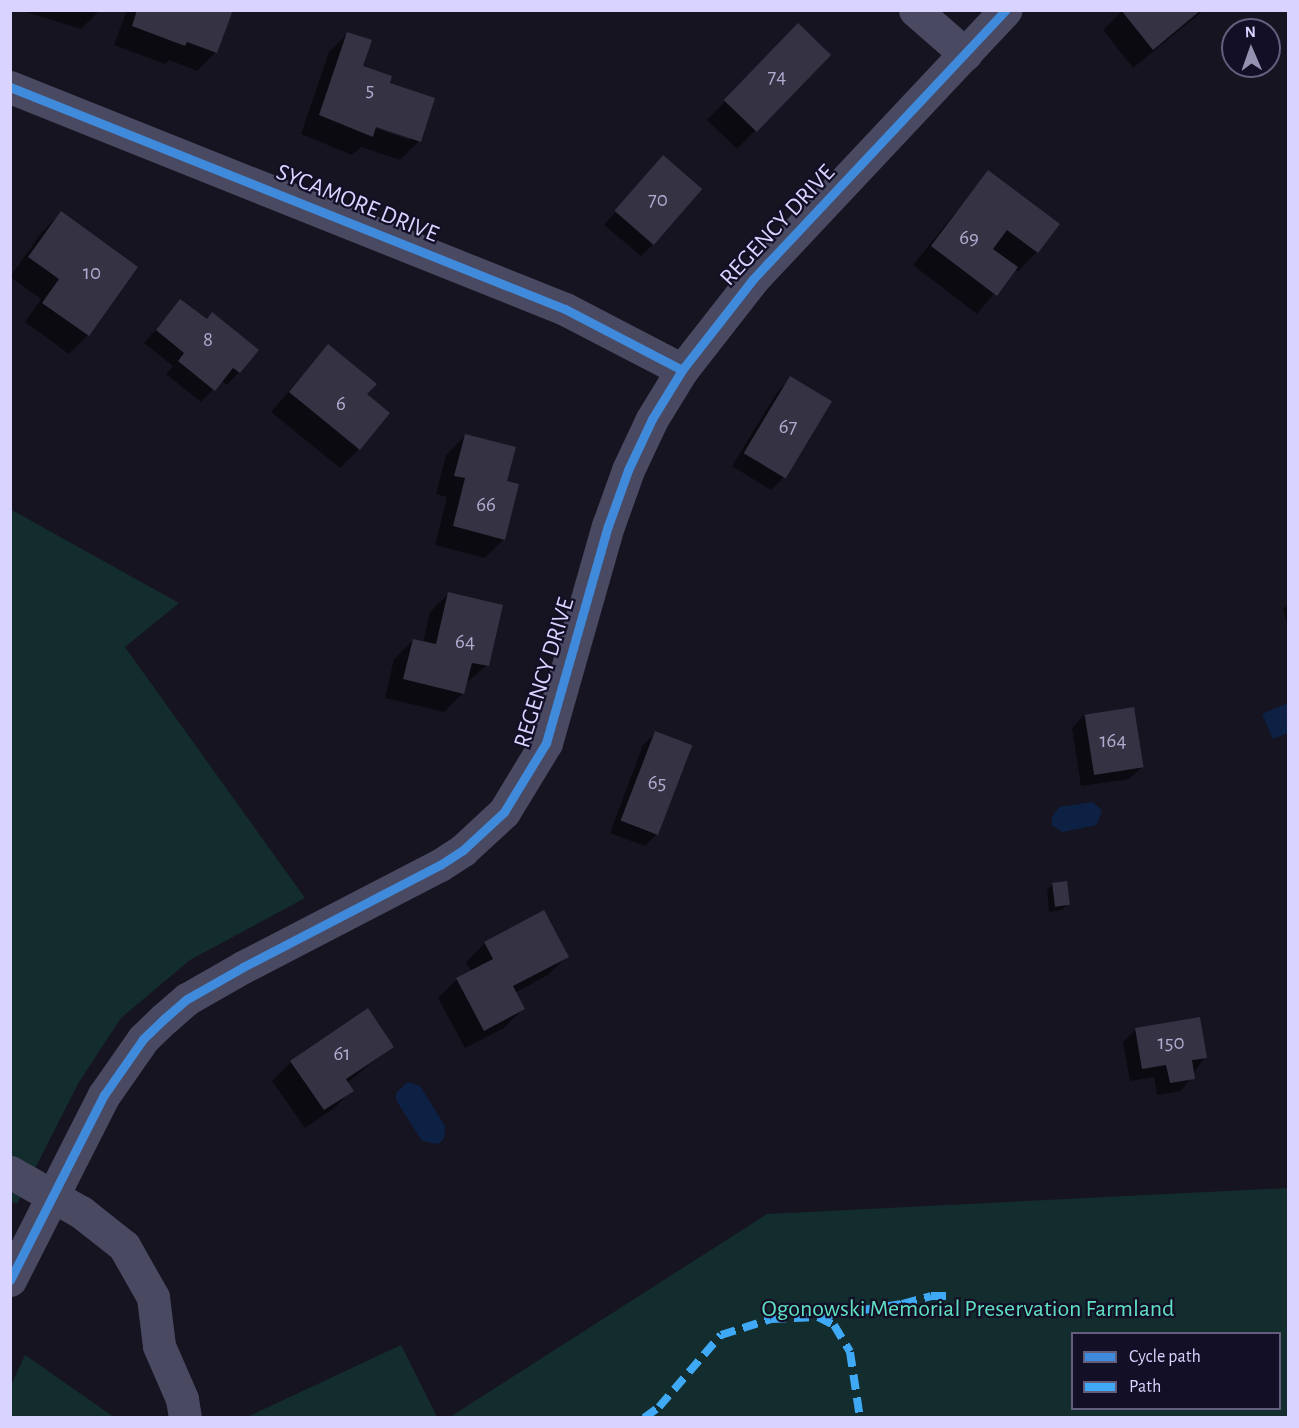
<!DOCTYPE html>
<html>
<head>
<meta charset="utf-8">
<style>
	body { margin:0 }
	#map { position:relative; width:1299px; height:1428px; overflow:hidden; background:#161421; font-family:"Alegreya Sans",sans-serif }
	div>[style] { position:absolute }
	.green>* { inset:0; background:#132c2d }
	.water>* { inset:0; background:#0d2144 }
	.shadow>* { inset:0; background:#0007 }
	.building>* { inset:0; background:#343243; transform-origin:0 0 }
	.minor>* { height:33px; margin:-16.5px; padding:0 16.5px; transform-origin:16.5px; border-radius:16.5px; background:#4a4962 }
	.quiet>* { height:8px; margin-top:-4px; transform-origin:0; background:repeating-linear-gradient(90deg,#3fa9f5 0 15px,transparent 0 23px) }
	.cycleway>* { height:9px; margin:-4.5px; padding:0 4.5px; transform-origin:4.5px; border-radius:4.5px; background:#408adc }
	span { translate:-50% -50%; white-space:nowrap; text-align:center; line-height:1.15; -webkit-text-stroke:4.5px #130f26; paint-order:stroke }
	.number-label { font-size:21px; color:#b0acd0 }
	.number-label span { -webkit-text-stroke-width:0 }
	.street-label { font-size:24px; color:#d9d4ff }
	.park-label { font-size:24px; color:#5fe0c0 }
	.frame { position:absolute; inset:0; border:12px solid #d9d4ff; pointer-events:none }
	.legend { position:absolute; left:1071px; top:1332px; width:210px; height:78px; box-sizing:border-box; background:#130f26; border:2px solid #625e7d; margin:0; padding:8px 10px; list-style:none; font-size:18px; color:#d9d4ff }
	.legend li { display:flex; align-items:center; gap:12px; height:30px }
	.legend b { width:30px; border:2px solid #625e7d }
	.north { position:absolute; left:1221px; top:18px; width:60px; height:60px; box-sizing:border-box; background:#130f26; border:2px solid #625e7d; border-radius:50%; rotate:358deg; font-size:16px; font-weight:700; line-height:24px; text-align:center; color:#d9d4ff }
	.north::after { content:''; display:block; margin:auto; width:21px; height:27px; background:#9591b1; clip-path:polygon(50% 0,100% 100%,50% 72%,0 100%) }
</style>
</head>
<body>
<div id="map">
	<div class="green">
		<i style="clip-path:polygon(10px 509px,179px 603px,125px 647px,305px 898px,190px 960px,121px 1018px,79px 1082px,17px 1204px,10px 1201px)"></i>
		<i style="clip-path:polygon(evenodd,1288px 1188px,1288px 1417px,450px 1417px,767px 1214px,1288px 1188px,1072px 1334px,1280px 1334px,1280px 1408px,1072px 1408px,1072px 1334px)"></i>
		<i style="clip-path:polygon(401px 1345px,437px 1417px,247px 1417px)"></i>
		<i style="clip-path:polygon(25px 1355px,114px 1417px,11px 1417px,11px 1385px)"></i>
	</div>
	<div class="water">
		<i style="clip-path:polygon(1288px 703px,1288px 733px,1273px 739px,1262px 714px)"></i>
		<i style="clip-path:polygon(1093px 802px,1102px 810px,1097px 825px,1062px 832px,1052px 825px,1052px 817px,1059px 807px)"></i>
		<i style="clip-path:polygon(408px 1082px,420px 1086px,445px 1126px,444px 1139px,438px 1144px,422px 1141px,396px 1100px,396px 1093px)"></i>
	</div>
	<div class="shadow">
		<i style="clip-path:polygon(19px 10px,100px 10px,81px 29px)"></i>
		<i style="clip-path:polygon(127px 10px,231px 10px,216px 52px,197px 71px,169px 60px,165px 64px,114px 45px)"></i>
		<i style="clip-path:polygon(1123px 10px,1204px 10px,1133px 68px,1103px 30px)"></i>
		<i style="clip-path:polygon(evenodd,348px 33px,361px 67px,388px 83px,419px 141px,400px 160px,361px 147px,352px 155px,301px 134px,329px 52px,348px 33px,370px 123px,410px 137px,410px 140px,369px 126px,370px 123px)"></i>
		<i style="clip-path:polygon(780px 44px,829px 55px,737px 149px,707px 120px)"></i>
		<i style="clip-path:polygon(663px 157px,654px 244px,641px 256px,604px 225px)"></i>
		<i style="clip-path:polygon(988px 172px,1058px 224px,1037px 252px,1018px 271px,1015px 269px,977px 314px,913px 265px)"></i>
		<i style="clip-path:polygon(61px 213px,88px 335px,69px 354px,25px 322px,41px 299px,10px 277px,42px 232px)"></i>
		<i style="clip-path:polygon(181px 301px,239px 372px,227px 385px,221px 381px,201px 402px,166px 374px,173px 366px,144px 343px)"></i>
		<i style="clip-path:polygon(328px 346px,359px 449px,340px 468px,271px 412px)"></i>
		<i style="clip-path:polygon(791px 378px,784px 477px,771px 490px,732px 466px,778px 391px)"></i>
		<i style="clip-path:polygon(465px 436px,505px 482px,504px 539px,485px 558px,435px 545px,447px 497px,436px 494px,446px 455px)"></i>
		<i style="clip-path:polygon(449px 593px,487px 665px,465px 684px,463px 693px,444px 712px,385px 698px,394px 659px,413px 640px,423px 643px,430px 612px)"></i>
		<i style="clip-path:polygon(1288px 603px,1288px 627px,1283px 609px)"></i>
		<i style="clip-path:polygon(1084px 715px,1142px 767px,1129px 779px,1081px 786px,1072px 728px)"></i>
		<i style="clip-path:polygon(656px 733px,690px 746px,657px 834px,645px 846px,610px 833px,643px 745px)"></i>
		<i style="clip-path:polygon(1053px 884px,1068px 904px,1062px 910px,1049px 912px,1047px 890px)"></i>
		<i style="clip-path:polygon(485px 943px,567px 956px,548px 975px,515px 993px,523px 1009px,504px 1028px,465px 1048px,438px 998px,457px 979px,472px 972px,466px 962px)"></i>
		<i style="clip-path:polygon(1136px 1029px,1205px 1057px,1181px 1091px,1157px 1095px,1154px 1077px,1130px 1081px,1123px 1042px)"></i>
		<i style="clip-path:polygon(392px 1046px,347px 1083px,352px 1090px,333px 1109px,305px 1128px,272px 1081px,291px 1062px)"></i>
	</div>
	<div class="building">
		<i style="clip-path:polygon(137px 10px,233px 10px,217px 53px,187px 42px,185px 46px,132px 26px)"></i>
		<i style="clip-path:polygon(1121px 10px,1201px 10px,1153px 50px)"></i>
		<i style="left:798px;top:23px;width:46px;height:107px;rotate:44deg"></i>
		<i style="clip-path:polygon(347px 32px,372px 40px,363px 66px,392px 76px,390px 83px,435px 98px,421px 142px,376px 127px,373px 137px,319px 115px)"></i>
		<i style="left:663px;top:155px;width:52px;height:74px;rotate:41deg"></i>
		<i style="clip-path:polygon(988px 170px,1060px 224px,1038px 253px,1007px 230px,993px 249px,1018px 267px,997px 296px,931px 246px)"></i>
		<i style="clip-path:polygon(61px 211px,138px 267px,89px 336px,42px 303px,59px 279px,28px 257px)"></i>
		<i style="clip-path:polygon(180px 299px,207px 319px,212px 312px,259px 350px,240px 373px,233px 368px,215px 391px,178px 361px,184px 353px,156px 330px)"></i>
		<i style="clip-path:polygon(328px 344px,377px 384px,367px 394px,390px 413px,360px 450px,289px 392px)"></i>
		<i style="left:790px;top:376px;width:49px;height:90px;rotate:31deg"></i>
		<i style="clip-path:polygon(465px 434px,516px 447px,507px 481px,519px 484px,505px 540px,453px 526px,465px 478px,454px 476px)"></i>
		<i style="clip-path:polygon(448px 592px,503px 605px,489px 666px,472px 663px,464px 694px,403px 679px,413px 639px,436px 644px)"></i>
		<i style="left:1134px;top:707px;width:61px;height:50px;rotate:81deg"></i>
		<i style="left:655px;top:731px;width:40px;height:96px;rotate:21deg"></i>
		<i style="left:1067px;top:881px;width:24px;height:15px;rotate:83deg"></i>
		<i style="clip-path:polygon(544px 910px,569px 957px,513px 986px,525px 1009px,484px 1031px,456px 978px,493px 959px,484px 942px)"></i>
		<i style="clip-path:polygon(368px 1008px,394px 1047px,346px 1079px,354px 1091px,324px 1110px,290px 1061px)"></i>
		<i style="clip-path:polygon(1200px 1017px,1207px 1058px,1192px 1060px,1195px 1079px,1170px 1083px,1166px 1065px,1142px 1069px,1135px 1028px)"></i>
	</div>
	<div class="minor">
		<i style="left:915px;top:10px;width:67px;rotate:41.3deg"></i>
		<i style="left:10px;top:87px;width:598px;rotate:21.8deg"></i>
		<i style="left:565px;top:309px;width:132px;rotate:27.5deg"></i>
		<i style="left:10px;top:1172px;width:81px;rotate:29.4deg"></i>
		<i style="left:81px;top:1212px;width:55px;rotate:38.3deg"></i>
		<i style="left:124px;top:1246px;width:59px;rotate:60.4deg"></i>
		<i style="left:153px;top:1297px;width:49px;rotate:83deg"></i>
		<i style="left:159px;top:1346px;width:58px;rotate:66.5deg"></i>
		<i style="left:182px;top:1399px;width:19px;rotate:81deg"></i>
		<i style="left:10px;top:1280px;width:208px;rotate:-63.1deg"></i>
		<i style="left:104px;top:1095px;width:68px;rotate:-55.1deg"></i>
		<i style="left:143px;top:1039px;width:30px;rotate:-44deg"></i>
		<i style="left:165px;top:1018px;width:29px;rotate:-41deg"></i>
		<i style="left:187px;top:999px;width:64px;rotate:-29.7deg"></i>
		<i style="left:243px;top:967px;width:222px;rotate:-27.4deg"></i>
		<i style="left:440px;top:865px;width:27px;rotate:-33deg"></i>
		<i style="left:463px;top:850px;width:56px;rotate:-42.8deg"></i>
		<i style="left:504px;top:812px;width:81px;rotate:-58.7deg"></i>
		<i style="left:546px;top:743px;width:226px;rotate:-74.1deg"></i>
		<i style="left:608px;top:526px;width:59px;rotate:-70.3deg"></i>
		<i style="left:628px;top:470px;width:56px;rotate:-64.8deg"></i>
		<i style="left:652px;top:419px;width:57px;rotate:-58.5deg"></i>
		<i style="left:682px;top:370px;width:115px;rotate:-52deg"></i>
		<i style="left:753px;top:279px;width:369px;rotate:-46.8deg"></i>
	</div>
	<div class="quiet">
		<i style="left:818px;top:1317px;width:85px;rotate:-8.8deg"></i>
		<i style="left:902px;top:1304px;width:30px;rotate:-15deg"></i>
		<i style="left:931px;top:1296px;width:21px"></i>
		<i style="left:644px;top:1418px;width:19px;rotate:-36deg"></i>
		<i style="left:659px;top:1407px;width:95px;rotate:-49.3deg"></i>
		<i style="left:721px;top:1335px;width:52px;rotate:-17.7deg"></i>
		<i style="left:771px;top:1319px;width:47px;rotate:-2.4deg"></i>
		<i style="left:818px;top:1317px;width:18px;rotate:27deg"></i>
		<i style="left:834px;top:1325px;width:31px;rotate:59deg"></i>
		<i style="left:850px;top:1352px;width:67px;rotate:81.4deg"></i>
	</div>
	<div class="cycleway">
		<i style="left:10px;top:87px;width:598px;rotate:21.8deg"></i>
		<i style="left:565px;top:309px;width:132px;rotate:27.5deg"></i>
		<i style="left:10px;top:1280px;width:208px;rotate:-63.1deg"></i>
		<i style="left:104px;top:1095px;width:68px;rotate:-55.1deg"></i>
		<i style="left:143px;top:1039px;width:30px;rotate:-44deg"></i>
		<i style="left:165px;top:1018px;width:29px;rotate:-41deg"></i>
		<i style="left:187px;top:999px;width:64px;rotate:-29.7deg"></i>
		<i style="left:243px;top:967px;width:222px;rotate:-27.4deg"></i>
		<i style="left:440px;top:865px;width:27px;rotate:-33deg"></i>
		<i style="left:463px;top:850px;width:56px;rotate:-42.8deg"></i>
		<i style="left:504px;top:812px;width:81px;rotate:-58.7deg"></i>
		<i style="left:546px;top:743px;width:226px;rotate:-74.1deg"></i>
		<i style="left:608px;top:526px;width:59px;rotate:-70.3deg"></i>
		<i style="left:628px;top:470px;width:56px;rotate:-64.8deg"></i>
		<i style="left:652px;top:419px;width:57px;rotate:-58.5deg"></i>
		<i style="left:682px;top:370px;width:115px;rotate:-52deg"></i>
		<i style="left:753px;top:279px;width:369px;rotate:-46.8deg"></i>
	</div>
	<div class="number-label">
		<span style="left:777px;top:77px">74</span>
		<span style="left:370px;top:90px">5</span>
		<span style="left:658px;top:200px">70</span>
		<span style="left:969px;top:238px">69</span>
		<span style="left:92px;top:273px">10</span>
		<span style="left:208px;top:340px">8</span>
		<span style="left:341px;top:404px">6</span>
		<span style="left:788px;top:427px">67</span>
		<span style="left:486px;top:505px">66</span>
		<span style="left:465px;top:642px">64</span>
		<span style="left:1113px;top:741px">164</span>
		<span style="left:657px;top:783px">65</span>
		<span style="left:1171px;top:1043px">150</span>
		<span style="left:342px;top:1054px">61</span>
	</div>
	<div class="street-label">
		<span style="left:357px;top:204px;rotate:22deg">SYCAMORE DRIVE</span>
		<span style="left:778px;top:226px;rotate:-47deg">REGENCY DRIVE</span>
		<span style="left:545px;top:673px;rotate:-73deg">REGENCY DRIVE</span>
	</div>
	<div class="park-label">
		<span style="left:968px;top:1310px">Ogonowski Memorial Preservation Farmland</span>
	</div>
	<div class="frame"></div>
	<ul class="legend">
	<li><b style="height:8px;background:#408adc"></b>Cycle path</li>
	<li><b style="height:8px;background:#3fa9f5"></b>Path</li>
	</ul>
	<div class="north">N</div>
</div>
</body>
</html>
